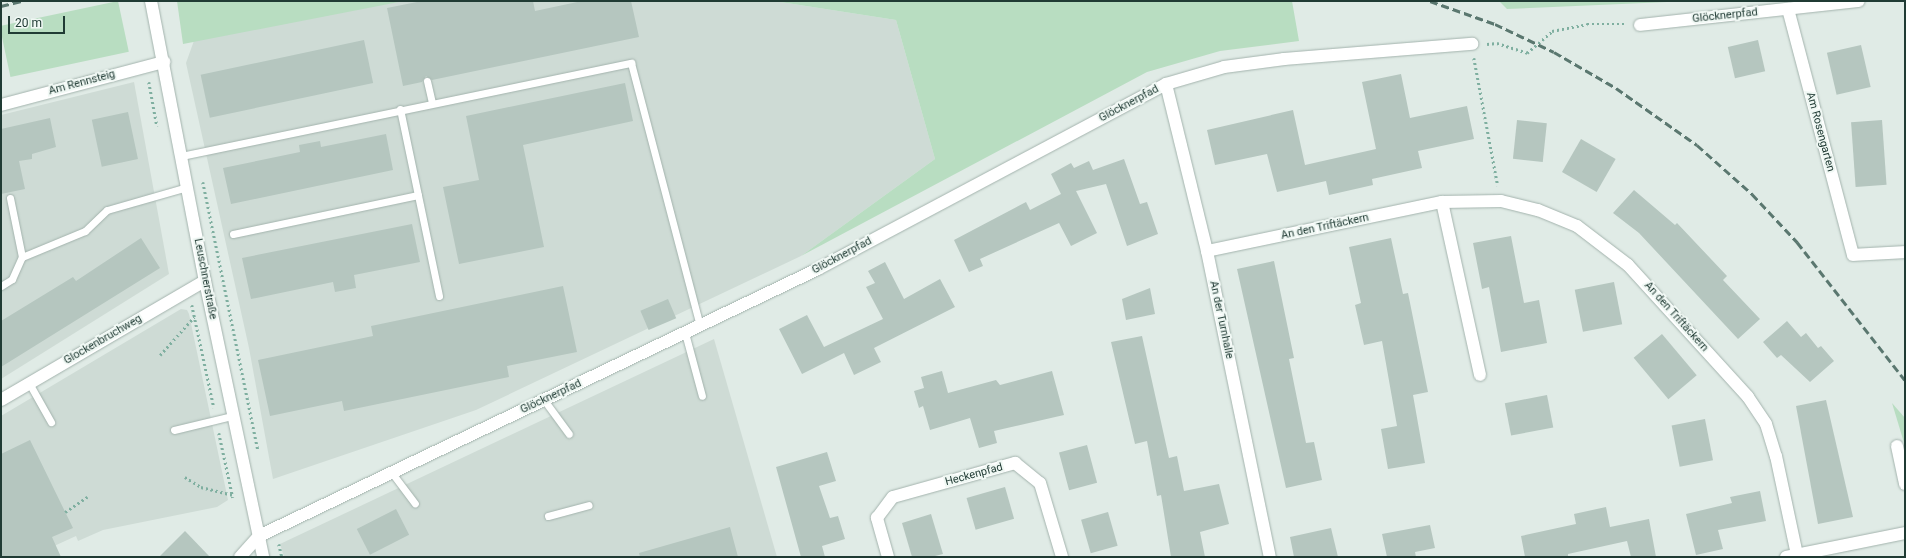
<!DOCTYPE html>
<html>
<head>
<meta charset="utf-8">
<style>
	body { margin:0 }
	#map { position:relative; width:1906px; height:558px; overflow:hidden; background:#e0ebe6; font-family:Roboto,sans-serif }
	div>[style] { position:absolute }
	.built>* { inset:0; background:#cedbd5 }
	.green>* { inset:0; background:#b8ddc1; transform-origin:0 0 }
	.building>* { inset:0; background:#b5c6bf; transform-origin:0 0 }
	.path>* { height:2.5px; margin-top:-1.25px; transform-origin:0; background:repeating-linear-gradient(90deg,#7fafa0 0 2px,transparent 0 5px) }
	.roads { filter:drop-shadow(0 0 1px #a3b3ad) drop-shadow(0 0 1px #a3b3ad) }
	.service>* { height:7px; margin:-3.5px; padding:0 3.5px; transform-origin:3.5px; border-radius:3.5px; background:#fff }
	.minor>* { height:12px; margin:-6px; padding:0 6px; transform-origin:6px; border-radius:6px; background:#fff }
	.secondary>* { height:12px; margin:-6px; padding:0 6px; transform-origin:6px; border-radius:6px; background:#fff }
	.rail>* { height:3px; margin-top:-1.5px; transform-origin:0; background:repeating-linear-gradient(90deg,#5a776f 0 8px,transparent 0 12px) }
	span { translate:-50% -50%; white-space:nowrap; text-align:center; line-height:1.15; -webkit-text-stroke:4px #f0f8f4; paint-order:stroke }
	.street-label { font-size:11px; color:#203b34 }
	.frame { position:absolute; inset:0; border:2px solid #203b34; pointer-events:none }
	.scale { position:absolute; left:8px; top:16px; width:57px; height:18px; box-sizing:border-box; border:2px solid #203b34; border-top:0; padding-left:5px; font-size:12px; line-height:14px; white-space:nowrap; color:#203b34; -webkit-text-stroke:3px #f0f8f4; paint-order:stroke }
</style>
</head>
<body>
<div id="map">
	<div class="built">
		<i style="clip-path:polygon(404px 1px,774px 1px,896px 20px,935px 159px,801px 256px,476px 410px,273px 479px,249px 348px,186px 63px,196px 35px)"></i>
		<i style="clip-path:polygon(134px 82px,169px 274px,1px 379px,1px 115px)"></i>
		<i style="clip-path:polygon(181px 309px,187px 310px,189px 314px,228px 500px,217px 507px,103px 530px,78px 541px,76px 536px,30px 557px,1px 557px,1px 416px)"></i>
		<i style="clip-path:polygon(714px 339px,777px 557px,284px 557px,280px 544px)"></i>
	</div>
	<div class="green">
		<i style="left:118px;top:1px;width:52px;height:121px;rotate:78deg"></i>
		<i style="clip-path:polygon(177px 1px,404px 1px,183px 44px)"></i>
		<i style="clip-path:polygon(774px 1px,1292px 1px,1299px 41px,1220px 51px,1147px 72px,801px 256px,935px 159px,896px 20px)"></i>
		<i style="clip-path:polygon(1499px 1px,1690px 1px,1507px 9px)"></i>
		<i style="clip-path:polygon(1892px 403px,1905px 418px,1905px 446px)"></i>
	</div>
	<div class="building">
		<i style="clip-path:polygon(422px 1px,533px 1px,535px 11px,582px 1px,631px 1px,639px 37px,432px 80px,426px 76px,422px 82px,403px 86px,387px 8px)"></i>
		<i style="left:364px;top:40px;width:44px;height:167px;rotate:78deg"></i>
		<i style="left:1758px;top:40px;width:32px;height:31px;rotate:77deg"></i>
		<i style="left:1861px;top:45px;width:43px;height:35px;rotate:77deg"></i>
		<i style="clip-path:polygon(1401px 74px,1410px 118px,1467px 106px,1474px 139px,1418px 151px,1422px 168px,1372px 179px,1373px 185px,1329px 195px,1326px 181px,1277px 192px,1267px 154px,1215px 165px,1207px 130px,1293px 110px,1305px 165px,1376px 149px,1362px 82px)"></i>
		<i style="clip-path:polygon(625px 83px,633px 121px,523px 145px,544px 247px,459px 264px,443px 187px,479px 180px,466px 116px)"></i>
		<i style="left:128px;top:112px;width:48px;height:37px;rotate:78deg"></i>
		<i style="clip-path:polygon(50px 118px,56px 147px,32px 154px,32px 159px,19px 161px,25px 189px,1px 194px,1px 129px)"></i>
		<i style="left:1517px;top:120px;width:30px;height:39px;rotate:6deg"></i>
		<i style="left:1882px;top:120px;width:65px;height:31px;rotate:86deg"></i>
		<i style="clip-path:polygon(386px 134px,393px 170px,231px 204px,223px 168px,300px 152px,299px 145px,320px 141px,321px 147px)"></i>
		<i style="left:1581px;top:139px;width:40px;height:38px;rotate:30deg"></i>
		<i style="clip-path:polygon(1124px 159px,1140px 204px,1147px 202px,1158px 234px,1127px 246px,1106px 184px,1076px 191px,1097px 233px,1071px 246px,1059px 223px,980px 259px,983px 266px,969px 272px,954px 240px,1026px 202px,1030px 210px,1061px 194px,1051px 174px,1071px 163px,1074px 168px,1089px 161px,1093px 170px)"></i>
		<i style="clip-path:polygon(1634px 190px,1675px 225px,1677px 223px,1727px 276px,1723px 280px,1760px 319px,1738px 339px,1639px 233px,1613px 213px)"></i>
		<i style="clip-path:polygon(412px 224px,420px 262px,354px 275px,356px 288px,335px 292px,333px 282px,251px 299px,242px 258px)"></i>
		<i style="clip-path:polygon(1511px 236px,1524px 303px,1539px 300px,1547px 343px,1501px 352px,1489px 287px,1482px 289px,1473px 243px)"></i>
		<i style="clip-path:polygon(141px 238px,160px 268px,1px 367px,1px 321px,73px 277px,76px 281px)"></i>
		<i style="clip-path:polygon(1391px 238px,1403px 294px,1408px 293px,1428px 392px,1413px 395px,1425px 463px,1388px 469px,1381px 429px,1397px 426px,1382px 341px,1364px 345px,1355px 305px,1361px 303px,1349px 247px)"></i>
		<i style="clip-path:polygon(1274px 261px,1294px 358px,1289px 359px,1306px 443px,1314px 442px,1322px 480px,1286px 488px,1237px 269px)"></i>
		<i style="clip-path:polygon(885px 262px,904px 299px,940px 279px,955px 307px,874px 348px,881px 362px,854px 375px,844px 353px,802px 374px,779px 329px,807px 315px,824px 347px,883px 319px,866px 287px,875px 283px,868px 271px)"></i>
		<i style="left:1614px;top:282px;width:43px;height:40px;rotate:79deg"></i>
		<i style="clip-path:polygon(563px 286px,577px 352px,507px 366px,509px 377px,344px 411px,342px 401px,270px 416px,258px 360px,373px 336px,371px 326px)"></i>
		<i style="clip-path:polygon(1150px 288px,1155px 314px,1126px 320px,1122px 299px)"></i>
		<i style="left:668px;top:299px;width:21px;height:30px;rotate:67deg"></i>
		<i style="clip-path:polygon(1787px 321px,1801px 337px,1806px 333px,1818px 348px,1821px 346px,1834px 361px,1810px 382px,1781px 355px,1777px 358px,1763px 342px)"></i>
		<i style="left:1662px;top:334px;width:54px;height:37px;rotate:50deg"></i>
		<i style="clip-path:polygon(1142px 336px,1169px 458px,1177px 456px,1184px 491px,1219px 484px,1229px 524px,1200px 532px,1205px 557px,1171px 557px,1161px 495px,1157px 496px,1147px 441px,1135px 444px,1111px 342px)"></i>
		<i style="clip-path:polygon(942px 371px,948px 393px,996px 380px,1000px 385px,1052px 371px,1064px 415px,994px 431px,997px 443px,979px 448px,970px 418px,930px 430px,923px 406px,919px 408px,914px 391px,924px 388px,921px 377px)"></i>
		<i style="left:1547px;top:395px;width:33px;height:43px;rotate:79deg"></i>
		<i style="clip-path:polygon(1826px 400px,1853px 517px,1818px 524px,1796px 406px)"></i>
		<i style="left:1705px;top:419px;width:42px;height:34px;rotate:79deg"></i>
		<i style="clip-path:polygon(30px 440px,73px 528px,52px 537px,61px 557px,1px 557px,1px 454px)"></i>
		<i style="left:1087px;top:445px;width:39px;height:29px;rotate:75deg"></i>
		<i style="clip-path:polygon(827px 452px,836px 481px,819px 486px,830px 518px,838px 516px,845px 539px,822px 546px,825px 557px,801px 557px,776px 467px)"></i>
		<i style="left:1005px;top:487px;width:33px;height:40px;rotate:74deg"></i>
		<i style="clip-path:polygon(1760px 491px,1766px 521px,1718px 530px,1723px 549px,1696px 555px,1686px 514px,1732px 503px,1730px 497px)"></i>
		<i style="clip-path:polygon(1606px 507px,1610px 527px,1649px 519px,1656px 557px,1631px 557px,1627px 541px,1568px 554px,1568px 557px,1525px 557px,1521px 536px,1576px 524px,1574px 514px)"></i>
		<i style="left:396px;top:509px;width:29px;height:44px;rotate:63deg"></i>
		<i style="left:1108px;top:512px;width:35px;height:28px;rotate:74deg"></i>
		<i style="clip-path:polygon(931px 514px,943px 554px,931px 557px,912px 557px,902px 523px)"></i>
		<i style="clip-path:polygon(1430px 525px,1435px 548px,1415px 552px,1416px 557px,1387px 557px,1382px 534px)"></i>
		<i style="clip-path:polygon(730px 527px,738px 557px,640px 557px,639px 553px)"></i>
		<i style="clip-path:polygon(1331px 528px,1338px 557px,1294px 557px,1290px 537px)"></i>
		<i style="clip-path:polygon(185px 531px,210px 557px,159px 557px)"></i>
	</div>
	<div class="path">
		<i style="left:1487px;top:44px;width:10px;rotate:-6deg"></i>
		<i style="left:1497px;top:43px;width:32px;rotate:18deg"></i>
		<i style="left:1527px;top:53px;width:33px;rotate:-41deg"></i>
		<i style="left:1552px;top:31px;width:36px;rotate:-11deg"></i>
		<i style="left:1587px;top:24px;width:38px"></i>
		<i style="left:1474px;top:58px;width:130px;rotate:79.4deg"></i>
		<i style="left:149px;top:82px;width:45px;rotate:79.7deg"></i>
		<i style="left:203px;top:182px;width:273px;rotate:78.4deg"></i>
		<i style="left:192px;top:305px;width:105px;rotate:77.9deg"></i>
		<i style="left:160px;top:355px;width:51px;rotate:-48.2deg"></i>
		<i style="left:219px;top:433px;width:66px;rotate:77.8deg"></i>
		<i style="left:185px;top:477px;width:19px;rotate:32deg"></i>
		<i style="left:201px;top:487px;width:32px;rotate:14deg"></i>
		<i style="left:65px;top:512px;width:27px;rotate:-34deg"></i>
		<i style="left:279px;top:544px;width:13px;rotate:77deg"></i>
	</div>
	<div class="roads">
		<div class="service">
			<i style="left:427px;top:81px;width:22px;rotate:77deg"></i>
			<i style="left:400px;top:109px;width:191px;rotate:78.2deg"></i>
			<i style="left:181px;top:156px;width:460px;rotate:-11.7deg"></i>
			<i style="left:631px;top:63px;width:272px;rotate:75.3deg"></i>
			<i style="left:10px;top:198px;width:60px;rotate:78.5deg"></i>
			<i style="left:22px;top:257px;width:68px;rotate:-22.4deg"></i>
			<i style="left:85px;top:231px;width:30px;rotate:-44deg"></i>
			<i style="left:107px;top:210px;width:83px;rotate:-16deg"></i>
			<i style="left:233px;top:234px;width:189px;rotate:-11.9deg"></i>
			<i style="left:1px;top:286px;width:13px;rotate:-32deg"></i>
			<i style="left:12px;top:279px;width:24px;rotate:-66deg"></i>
			<i style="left:685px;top:333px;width:65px;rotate:74.9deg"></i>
			<i style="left:29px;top:383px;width:45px;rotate:60.6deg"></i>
			<i style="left:544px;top:400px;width:42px;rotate:53.7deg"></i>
			<i style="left:174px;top:430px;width:60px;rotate:-13.6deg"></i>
			<i style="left:392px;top:473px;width:38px;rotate:53deg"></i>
			<i style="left:548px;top:516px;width:42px;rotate:-15deg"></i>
		</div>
		<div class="minor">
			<i style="left:1788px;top:9px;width:254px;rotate:75.2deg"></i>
			<i style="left:1853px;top:255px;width:52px;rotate:-3.3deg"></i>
			<i style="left:1640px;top:25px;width:220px;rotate:-6.3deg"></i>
			<i style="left:1166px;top:84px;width:172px;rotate:76.2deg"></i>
			<i style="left:1207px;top:251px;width:312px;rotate:78.4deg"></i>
			<i style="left:1px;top:105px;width:169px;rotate:-14.8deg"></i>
			<i style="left:1442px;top:202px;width:177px;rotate:77.6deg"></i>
			<i style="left:1207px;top:251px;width:240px;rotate:-11.8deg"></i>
			<i style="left:1442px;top:202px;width:59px;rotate:-1deg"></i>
			<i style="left:1501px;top:201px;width:38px;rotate:14deg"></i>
			<i style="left:1538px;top:210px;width:42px;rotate:22.3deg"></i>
			<i style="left:1577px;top:226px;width:64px;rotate:37.4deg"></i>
			<i style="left:1628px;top:265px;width:178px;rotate:47.7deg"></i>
			<i style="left:1748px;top:397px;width:32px;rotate:56deg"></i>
			<i style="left:1766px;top:424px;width:34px;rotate:73deg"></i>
			<i style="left:1776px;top:456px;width:101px;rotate:78deg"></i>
			<i style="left:1px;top:400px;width:236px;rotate:-30.3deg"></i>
			<i style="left:1897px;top:446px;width:39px;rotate:78deg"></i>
			<i style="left:240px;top:557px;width:28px;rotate:-48deg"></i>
			<i style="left:259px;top:536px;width:619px;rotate:-25.53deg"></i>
			<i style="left:818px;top:269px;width:394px;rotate:-28deg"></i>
			<i style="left:1166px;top:84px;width:60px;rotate:-16.3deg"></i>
			<i style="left:1224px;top:67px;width:61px;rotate:-7.6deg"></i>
			<i style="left:1284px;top:59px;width:189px;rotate:-4.6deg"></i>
			<i style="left:888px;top:557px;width:41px;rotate:-105.8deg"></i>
			<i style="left:877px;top:518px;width:26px;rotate:-53deg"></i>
			<i style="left:893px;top:497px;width:127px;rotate:-15.6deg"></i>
			<i style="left:1015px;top:463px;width:32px;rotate:39deg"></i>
			<i style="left:1040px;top:483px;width:77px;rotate:73.4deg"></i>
			<i style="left:1786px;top:557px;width:121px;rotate:-11.4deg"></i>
		</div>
		<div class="secondary">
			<i style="left:151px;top:1px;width:285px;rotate:79.1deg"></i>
			<i style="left:205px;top:281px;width:282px;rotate:78.1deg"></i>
		</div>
	</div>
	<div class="rail">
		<i style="left:1430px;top:1px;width:69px;rotate:19.5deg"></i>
		<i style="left:1495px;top:24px;width:65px;rotate:25.4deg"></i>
		<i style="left:1554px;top:52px;width:72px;rotate:30.1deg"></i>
		<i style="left:1616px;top:88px;width:99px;rotate:35.1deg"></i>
		<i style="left:1697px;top:145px;width:74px;rotate:41.7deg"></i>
		<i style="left:1752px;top:194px;width:66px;rotate:46.8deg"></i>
		<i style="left:1797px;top:242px;width:175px;rotate:52deg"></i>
		<i style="left:1px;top:6px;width:21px;rotate:-14deg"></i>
	</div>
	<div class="street-label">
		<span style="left:1725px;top:16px;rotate:-6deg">Glöcknerpfad</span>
		<span style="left:82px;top:83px;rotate:-15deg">Am Rennsteig</span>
		<span style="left:1129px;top:104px;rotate:-28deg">Glöcknerpfad</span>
		<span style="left:1820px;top:132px;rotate:75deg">Am Rosengarten</span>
		<span style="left:1325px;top:227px;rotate:-12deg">An den Triftäckern</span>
		<span style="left:842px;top:256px;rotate:-28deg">Glöcknerpfad</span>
		<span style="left:205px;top:279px;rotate:79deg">Leuschnerstraße</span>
		<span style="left:1676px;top:317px;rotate:48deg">An den Triftäckern</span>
		<span style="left:1221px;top:320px;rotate:78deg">An der Turnhalle</span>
		<span style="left:103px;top:340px;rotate:-30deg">Glockenbruchweg</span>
		<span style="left:551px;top:397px;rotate:-25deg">Glöcknerpfad</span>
		<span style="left:974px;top:475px;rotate:-15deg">Heckenpfad</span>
	</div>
	<div class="frame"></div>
	<div class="scale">20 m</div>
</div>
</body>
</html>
